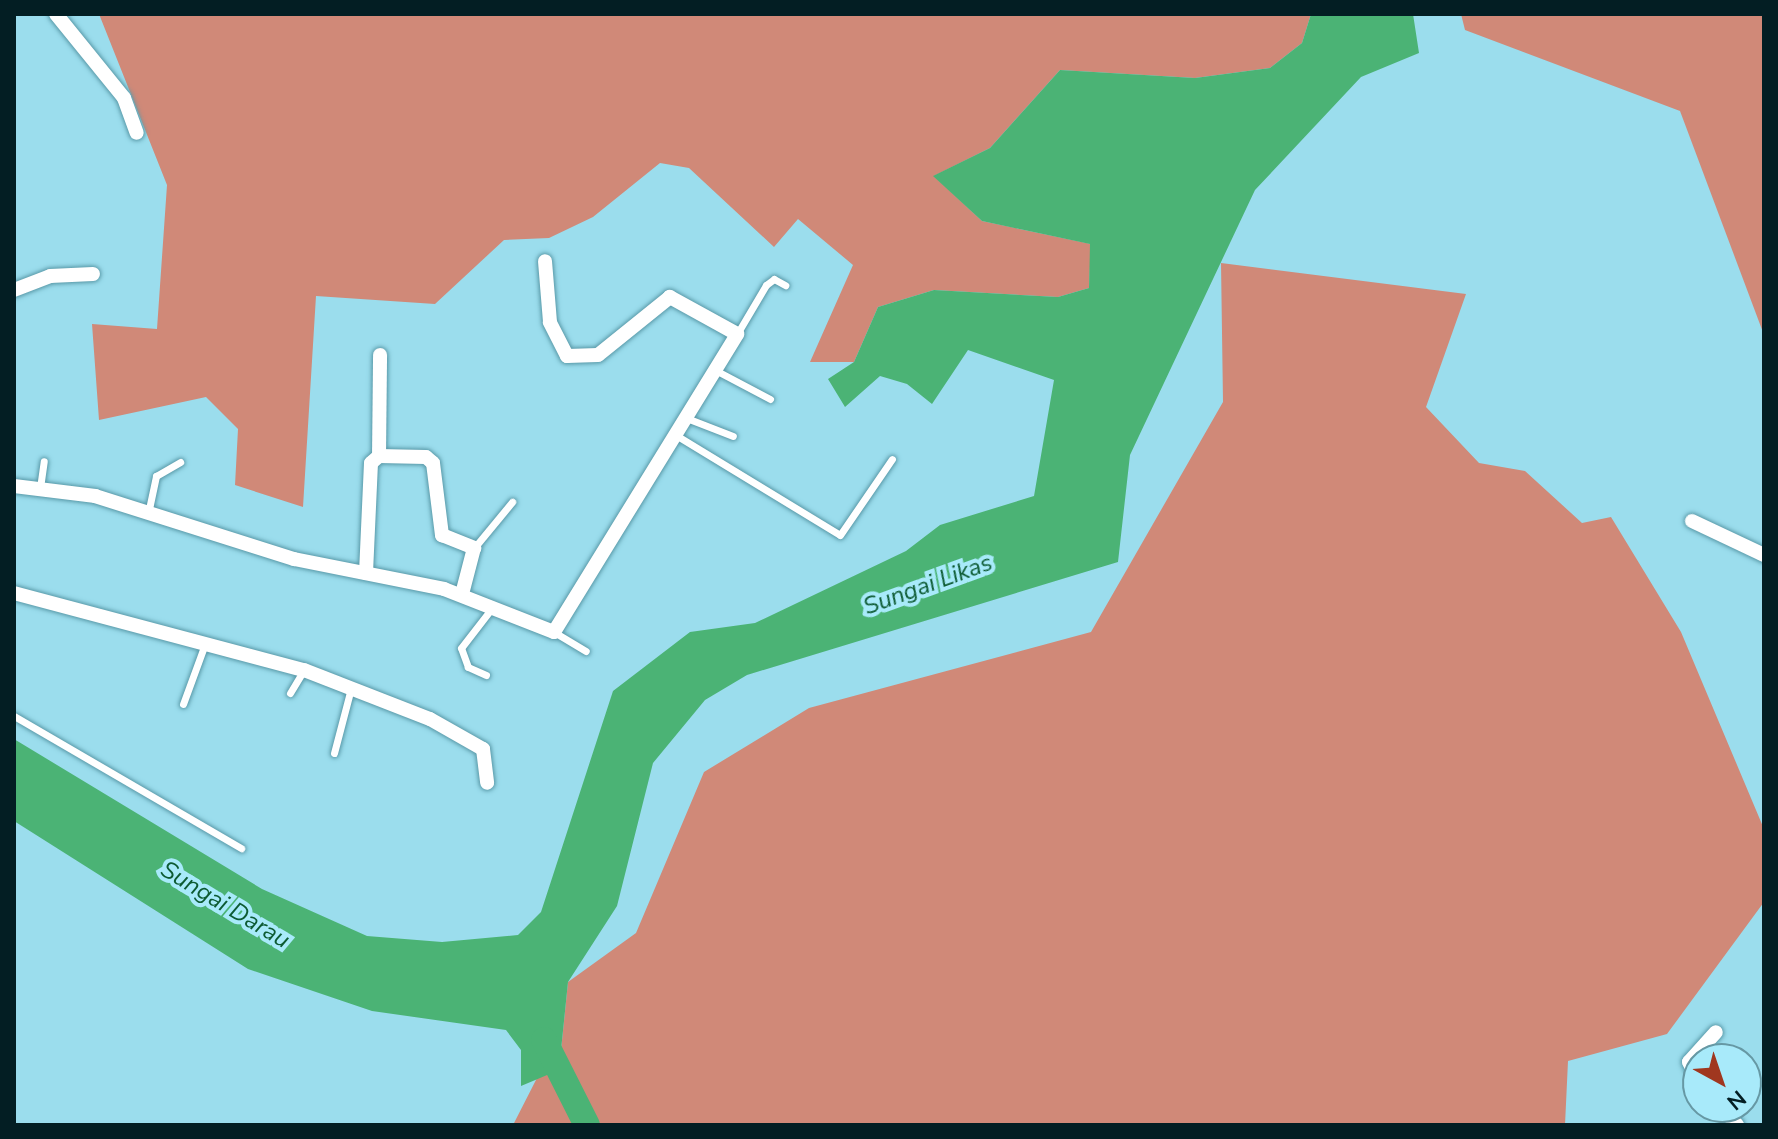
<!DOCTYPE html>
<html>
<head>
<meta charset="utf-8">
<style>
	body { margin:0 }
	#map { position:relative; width:1778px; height:1139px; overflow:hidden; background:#9bdded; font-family:"Nunito Sans",sans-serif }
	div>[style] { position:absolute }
	.green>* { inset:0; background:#d08978 }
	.water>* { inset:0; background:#4bb375 }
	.river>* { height:26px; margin:-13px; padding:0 13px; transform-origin:13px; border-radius:13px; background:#4bb375 }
	.roads { filter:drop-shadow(0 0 2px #5999a8) drop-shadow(0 0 2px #5999a8) }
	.lane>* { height:7px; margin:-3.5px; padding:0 3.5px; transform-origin:3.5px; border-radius:3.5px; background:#fff }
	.street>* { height:14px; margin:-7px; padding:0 7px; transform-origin:7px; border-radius:7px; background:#fff }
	span { translate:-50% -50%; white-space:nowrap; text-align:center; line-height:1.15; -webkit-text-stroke:8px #a8eafa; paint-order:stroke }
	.water-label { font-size:24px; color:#0d5b33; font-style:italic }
	.frame { position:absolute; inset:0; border:16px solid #031e23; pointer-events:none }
	.north { position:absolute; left:1682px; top:1043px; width:80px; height:80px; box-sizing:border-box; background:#a8eafa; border:2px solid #6698a4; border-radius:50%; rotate:140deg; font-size:22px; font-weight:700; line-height:32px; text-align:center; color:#031e23 }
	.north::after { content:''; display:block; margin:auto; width:28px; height:36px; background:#a0371f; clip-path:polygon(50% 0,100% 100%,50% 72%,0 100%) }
</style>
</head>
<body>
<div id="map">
	<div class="green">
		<i style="clip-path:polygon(99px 14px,1311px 14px,1302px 43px,1270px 68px,1195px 78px,1060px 70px,990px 148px,934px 176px,982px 221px,1091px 244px,1089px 288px,1058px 297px,934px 290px,878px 307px,854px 362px,810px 362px,853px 265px,798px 219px,774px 247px,689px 168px,660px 163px,593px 217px,549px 238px,504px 240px,435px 304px,316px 296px,303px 507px,235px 485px,238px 429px,206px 397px,99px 420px,92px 324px,157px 329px,167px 185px)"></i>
		<i style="clip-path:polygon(1461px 14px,1764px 14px,1764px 335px,1680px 111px,1465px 30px)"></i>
		<i style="clip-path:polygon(1221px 263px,1466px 294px,1426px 407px,1479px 463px,1525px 471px,1582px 523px,1611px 517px,1681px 632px,1764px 829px,1764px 902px,1667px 1034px,1568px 1061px,1565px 1125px,513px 1125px,537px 1078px,559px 1070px,568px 982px,636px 933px,704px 772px,809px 708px,1091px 632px,1223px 402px)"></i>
	</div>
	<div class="water">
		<i style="clip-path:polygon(1311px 14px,1413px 14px,1419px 53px,1361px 77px,1255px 190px,1130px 455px,1118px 562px,747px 675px,705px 700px,653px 763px,617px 906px,568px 982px,559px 1070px,521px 1086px,521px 1050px,506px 1030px,372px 1011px,248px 969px,14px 821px,14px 739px,262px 889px,367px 936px,442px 942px,518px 935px,541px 912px,613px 691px,690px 632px,755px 623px,906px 551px,940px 525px,1034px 496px,1054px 380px,968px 350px,932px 404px,907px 384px,880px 376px,845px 407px,828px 379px,854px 362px,878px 307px,934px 290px,1058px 297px,1089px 288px,1090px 244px,982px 221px,933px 176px,990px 148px,1060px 70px,1195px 78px,1270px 68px,1302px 43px)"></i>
	</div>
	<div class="river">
		<i style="left:544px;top:1040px;width:95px;rotate:63.2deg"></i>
	</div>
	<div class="roads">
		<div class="lane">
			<i style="left:737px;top:334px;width:57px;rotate:-59.4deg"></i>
			<i style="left:766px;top:285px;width:10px;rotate:-37deg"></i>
			<i style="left:774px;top:279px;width:13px;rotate:29deg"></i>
			<i style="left:717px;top:371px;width:60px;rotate:27.8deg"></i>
			<i style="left:689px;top:419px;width:47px;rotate:21.1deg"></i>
			<i style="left:679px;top:437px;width:188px;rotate:31.3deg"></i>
			<i style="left:840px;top:535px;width:92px;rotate:-55.6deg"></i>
			<i style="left:40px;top:488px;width:27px;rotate:-82deg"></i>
			<i style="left:149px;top:509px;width:34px;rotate:-78deg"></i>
			<i style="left:156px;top:476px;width:28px;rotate:-30deg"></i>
			<i style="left:474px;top:548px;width:60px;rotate:-50.4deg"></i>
			<i style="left:554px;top:632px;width:37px;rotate:31deg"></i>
			<i style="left:486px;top:675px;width:20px;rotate:-156deg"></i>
			<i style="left:468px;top:667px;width:20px;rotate:-110deg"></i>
			<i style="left:461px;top:648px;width:51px;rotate:-52.2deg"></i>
			<i style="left:290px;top:693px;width:27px;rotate:-59deg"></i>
			<i style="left:183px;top:704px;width:64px;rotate:-69.9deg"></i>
			<i style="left:14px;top:716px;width:263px;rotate:30.2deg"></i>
			<i style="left:334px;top:753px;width:67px;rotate:-75.3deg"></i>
		</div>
		<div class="street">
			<i style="left:56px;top:14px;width:108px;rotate:51deg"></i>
			<i style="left:124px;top:98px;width:37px;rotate:70deg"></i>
			<i style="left:14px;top:290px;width:39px;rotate:-21deg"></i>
			<i style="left:50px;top:276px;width:43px;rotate:-2.7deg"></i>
			<i style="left:379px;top:456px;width:101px;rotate:-89.4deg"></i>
			<i style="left:14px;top:486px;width:82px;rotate:7deg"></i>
			<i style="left:95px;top:496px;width:209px;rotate:17.6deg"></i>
			<i style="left:294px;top:559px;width:153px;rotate:11.3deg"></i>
			<i style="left:444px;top:589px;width:118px;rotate:21.4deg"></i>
			<i style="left:554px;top:632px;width:350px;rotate:-58.4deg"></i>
			<i style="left:737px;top:334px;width:77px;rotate:-151.1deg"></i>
			<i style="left:670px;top:297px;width:92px;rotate:141.1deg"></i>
			<i style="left:598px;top:355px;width:31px;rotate:178deg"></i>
			<i style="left:567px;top:356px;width:38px;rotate:-117deg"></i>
			<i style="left:550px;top:322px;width:61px;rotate:-94.7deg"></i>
			<i style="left:1692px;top:521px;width:80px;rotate:25.3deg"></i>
			<i style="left:366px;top:573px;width:110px;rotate:-87.4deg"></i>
			<i style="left:371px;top:463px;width:11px;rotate:-41deg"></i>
			<i style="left:379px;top:456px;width:47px;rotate:1.2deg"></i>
			<i style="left:426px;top:457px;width:9px;rotate:41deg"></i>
			<i style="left:433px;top:463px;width:73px;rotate:82.9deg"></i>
			<i style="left:442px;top:535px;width:35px;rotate:22deg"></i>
			<i style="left:474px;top:548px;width:48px;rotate:104.6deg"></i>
			<i style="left:14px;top:593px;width:300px;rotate:14.9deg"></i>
			<i style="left:304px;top:670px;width:135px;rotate:21.3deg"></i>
			<i style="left:430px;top:719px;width:61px;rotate:29.5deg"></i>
			<i style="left:483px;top:749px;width:34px;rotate:83deg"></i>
			<i style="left:1698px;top:1081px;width:21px;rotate:-115deg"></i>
			<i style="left:1689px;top:1062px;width:40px;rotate:-48deg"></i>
			<i style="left:1721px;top:1107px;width:24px;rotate:48deg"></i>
		</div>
	</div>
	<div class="water-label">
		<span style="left:928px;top:585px;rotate:-20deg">Sungai Likas</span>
		<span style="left:225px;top:905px;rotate:31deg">Sungai Darau</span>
	</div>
	<div class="frame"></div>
	<div class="north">N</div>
</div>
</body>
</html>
